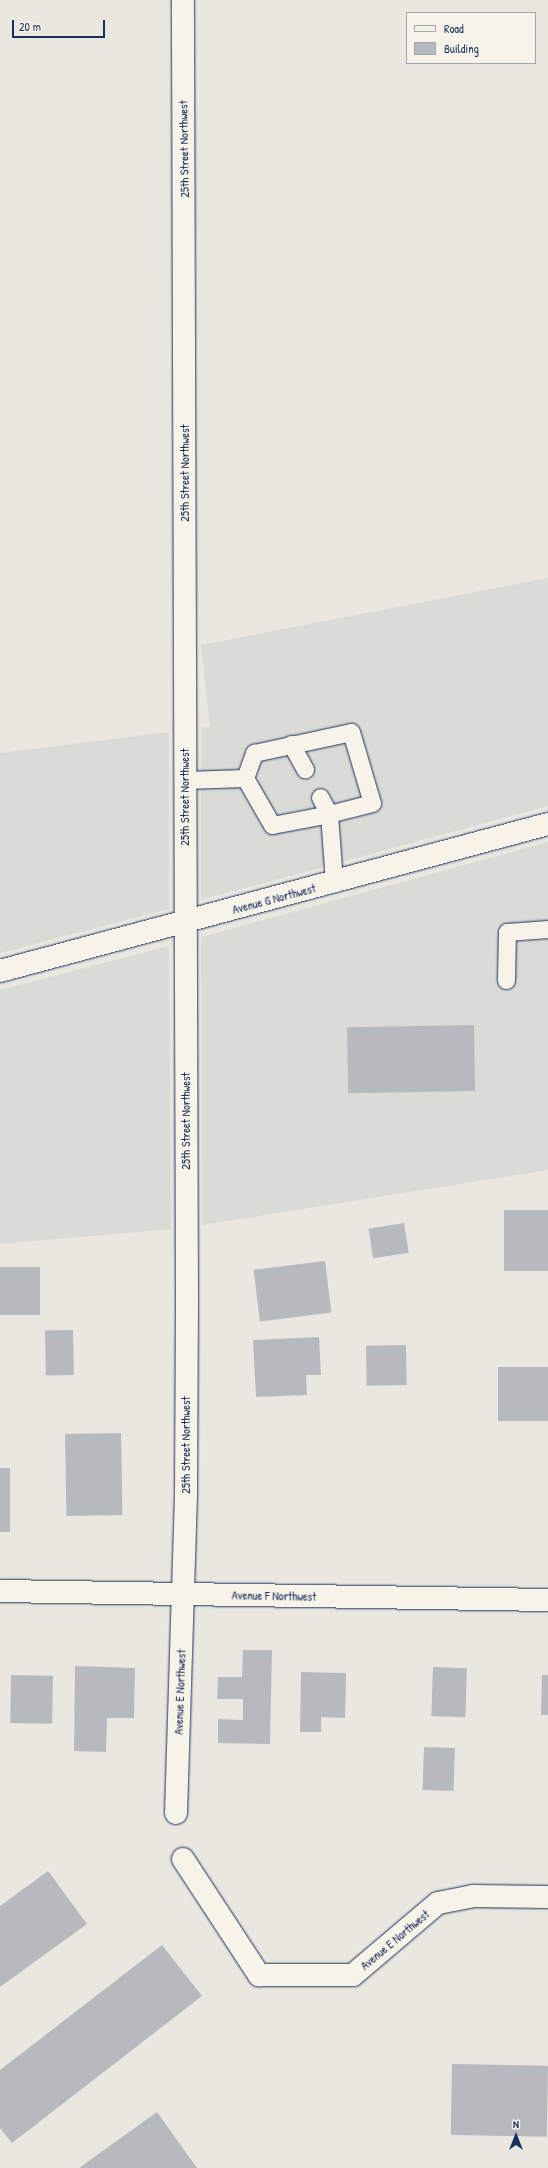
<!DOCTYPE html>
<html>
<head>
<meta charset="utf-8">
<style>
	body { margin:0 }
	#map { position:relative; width:548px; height:2168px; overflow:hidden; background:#eae7e0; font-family:"Patrick Hand",sans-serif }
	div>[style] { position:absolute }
	.built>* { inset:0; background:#dadad6 }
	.building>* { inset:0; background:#b6babf; transform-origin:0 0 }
	.roads { filter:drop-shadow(0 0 1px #1b2f5e) drop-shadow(0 0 1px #1b2f5e) }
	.lane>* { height:17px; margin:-8.5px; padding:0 8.5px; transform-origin:8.5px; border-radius:8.5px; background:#f7f3e8 }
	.street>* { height:22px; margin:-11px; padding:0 11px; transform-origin:11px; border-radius:11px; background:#f7f3e8 }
	.secondary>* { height:22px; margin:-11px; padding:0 11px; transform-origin:11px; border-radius:11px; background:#f7f3e8 }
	span { translate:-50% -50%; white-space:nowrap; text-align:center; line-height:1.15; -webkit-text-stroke:3px #f7f3e8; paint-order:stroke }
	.street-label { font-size:12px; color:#1b2f5e }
	.legend { position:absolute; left:406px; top:12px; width:130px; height:52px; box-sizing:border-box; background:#f7f3e8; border:1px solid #9fa5b1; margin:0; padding:5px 7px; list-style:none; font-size:12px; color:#1b2f5e }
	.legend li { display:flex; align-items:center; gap:8px; height:20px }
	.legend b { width:20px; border:1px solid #9fa5b1 }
	.north { position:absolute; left:496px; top:2116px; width:40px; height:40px; -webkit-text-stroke:3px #f7f3e8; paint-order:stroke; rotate:0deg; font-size:11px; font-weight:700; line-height:16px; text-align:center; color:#1b2f5e }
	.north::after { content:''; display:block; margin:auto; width:14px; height:18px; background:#1b2f5e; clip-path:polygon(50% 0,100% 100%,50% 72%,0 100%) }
	.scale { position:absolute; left:12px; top:20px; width:93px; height:18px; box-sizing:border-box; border:2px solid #1b2f5e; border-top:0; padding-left:5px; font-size:12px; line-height:14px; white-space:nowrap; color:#1b2f5e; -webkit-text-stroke:3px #f7f3e8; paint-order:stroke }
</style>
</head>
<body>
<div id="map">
	<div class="built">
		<i style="clip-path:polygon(548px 578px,548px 806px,201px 900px,201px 728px,210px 727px,201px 645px)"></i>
		<i style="clip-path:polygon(169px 732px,169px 909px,0 953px,0 753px)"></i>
		<i style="clip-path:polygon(548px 842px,548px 1170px,202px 1225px,201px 937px)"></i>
		<i style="clip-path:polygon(169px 946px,171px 1229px,0 1244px,0 990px)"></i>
	</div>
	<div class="building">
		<i style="left:474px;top:1025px;width:66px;height:127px;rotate:89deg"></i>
		<i style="left:548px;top:1210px;width:61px;height:44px;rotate:90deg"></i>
		<i style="left:404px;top:1223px;width:30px;height:36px;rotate:81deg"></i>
		<i style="left:325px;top:1261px;width:52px;height:72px;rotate:83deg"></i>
		<i style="left:0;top:1267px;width:40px;height:48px"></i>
		<i style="left:73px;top:1330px;width:45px;height:28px;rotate:89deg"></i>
		<i style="clip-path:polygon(319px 1337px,321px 1375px,306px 1375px,307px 1395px,256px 1397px,253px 1340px)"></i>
		<i style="left:406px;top:1345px;width:40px;height:40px;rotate:89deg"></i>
		<i style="left:548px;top:1367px;width:54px;height:50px;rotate:90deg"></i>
		<i style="left:121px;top:1433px;width:82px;height:56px;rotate:89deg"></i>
		<i style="left:0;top:1468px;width:10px;height:64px"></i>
		<i style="clip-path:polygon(243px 1650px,272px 1650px,270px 1744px,218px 1743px,218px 1719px,243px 1720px,243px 1699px,217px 1699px,218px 1677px,242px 1677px)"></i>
		<i style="clip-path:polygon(75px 1666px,135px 1668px,134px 1718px,107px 1718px,106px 1752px,74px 1751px)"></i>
		<i style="left:433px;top:1667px;width:34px;height:49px;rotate:2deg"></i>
		<i style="clip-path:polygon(301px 1672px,346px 1673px,345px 1718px,321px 1717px,321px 1732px,300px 1732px)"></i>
		<i style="left:11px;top:1675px;width:42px;height:48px;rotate:1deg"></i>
		<i style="clip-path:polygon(542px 1675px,548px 1675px,548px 1715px,541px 1715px)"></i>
		<i style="left:424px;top:1747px;width:31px;height:43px;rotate:2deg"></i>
		<i style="clip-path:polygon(48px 1871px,87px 1924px,0 1987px,0 1906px)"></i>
		<i style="clip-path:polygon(162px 1945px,202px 1996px,12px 2143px,0 2128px,0 2070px)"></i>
		<i style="left:452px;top:2064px;width:96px;height:71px;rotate:1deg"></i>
		<i style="clip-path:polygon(157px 2112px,197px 2168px,79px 2168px)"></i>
	</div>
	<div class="roads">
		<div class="lane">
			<i style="left:291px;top:744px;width:29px;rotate:61deg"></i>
			<i style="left:245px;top:778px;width:27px;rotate:-70deg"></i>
			<i style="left:254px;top:753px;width:99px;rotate:-12.2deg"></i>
			<i style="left:351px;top:732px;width:74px;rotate:73.5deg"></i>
			<i style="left:372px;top:803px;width:44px;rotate:165.7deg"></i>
			<i style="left:329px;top:814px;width:19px;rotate:-118deg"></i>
			<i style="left:185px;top:780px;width:60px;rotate:-1.9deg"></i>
			<i style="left:245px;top:778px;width:54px;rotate:60.1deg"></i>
			<i style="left:272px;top:825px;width:58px;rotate:-10.9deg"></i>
			<i style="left:329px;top:814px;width:68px;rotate:85.8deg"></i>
			<i style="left:506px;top:980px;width:48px;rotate:-88.8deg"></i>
			<i style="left:507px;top:932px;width:41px;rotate:-4.2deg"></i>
		</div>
		<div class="street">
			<i style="left:0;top:1591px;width:548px;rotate:0.94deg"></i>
			<i style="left:176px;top:1813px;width:320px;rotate:-88.2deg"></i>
			<i style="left:186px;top:1493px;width:190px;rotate:-89.7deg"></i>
			<i style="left:187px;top:1303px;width:1303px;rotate:-90.18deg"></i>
			<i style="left:183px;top:1859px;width:139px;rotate:56.8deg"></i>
			<i style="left:259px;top:1975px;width:94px"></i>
			<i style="left:353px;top:1975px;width:111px;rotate:-40.3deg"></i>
			<i style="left:438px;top:1903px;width:36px;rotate:-11deg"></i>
			<i style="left:473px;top:1896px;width:75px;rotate:0.8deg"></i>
		</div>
		<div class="secondary">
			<i style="left:0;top:971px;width:567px;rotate:-15.02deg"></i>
		</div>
	</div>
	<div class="street-label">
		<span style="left:184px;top:149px;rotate:-91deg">25th Street Northwest</span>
		<span style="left:185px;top:473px;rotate:-90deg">25th Street Northwest</span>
		<span style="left:185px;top:797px;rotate:-90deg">25th Street Northwest</span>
		<span style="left:274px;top:899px;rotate:-15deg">Avenue G Northwest</span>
		<span style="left:186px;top:1121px;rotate:-90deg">25th Street Northwest</span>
		<span style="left:186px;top:1445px;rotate:-90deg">25th Street Northwest</span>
		<span style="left:274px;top:1596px;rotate:1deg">Avenue F Northwest</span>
		<span style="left:180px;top:1692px;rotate:-88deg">Avenue E Northwest</span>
		<span style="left:395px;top:1940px;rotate:-40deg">Avenue E Northwest</span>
	</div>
	<ul class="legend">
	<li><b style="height:5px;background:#f7f3e8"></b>Road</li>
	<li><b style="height:11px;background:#b6babf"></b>Building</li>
	</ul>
	<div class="north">N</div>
	<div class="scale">20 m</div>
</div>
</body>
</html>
